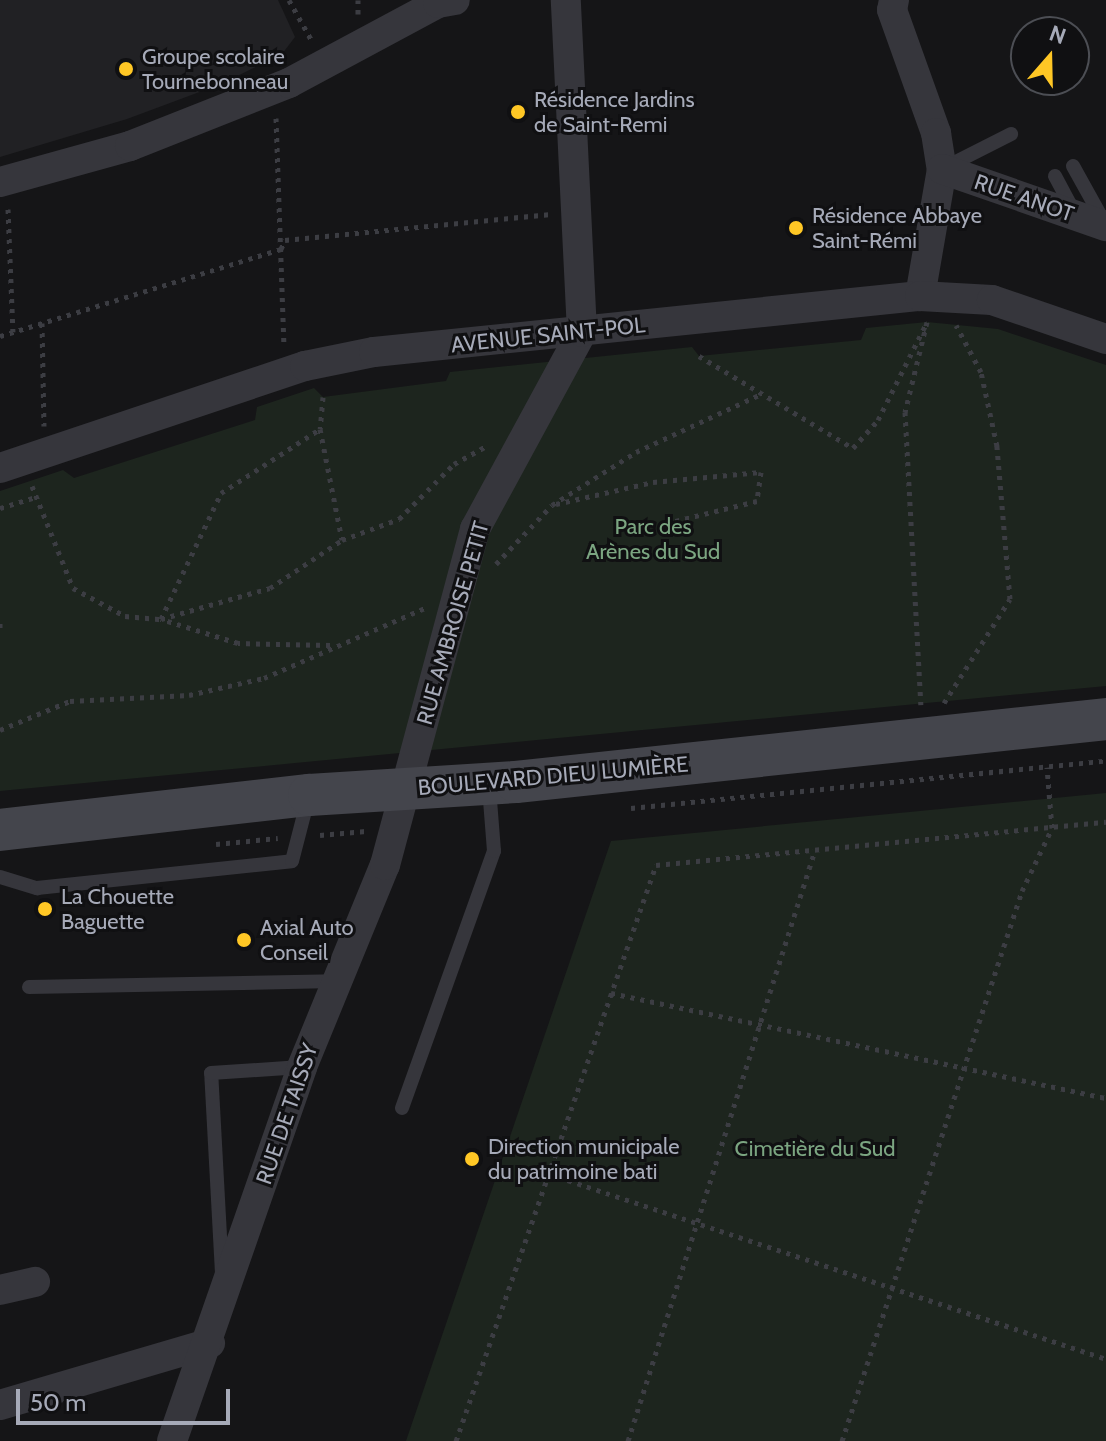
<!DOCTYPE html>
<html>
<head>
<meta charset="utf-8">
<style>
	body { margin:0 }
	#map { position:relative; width:1106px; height:1441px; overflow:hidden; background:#151517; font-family:Cabin,sans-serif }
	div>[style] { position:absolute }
	.built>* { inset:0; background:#212124 }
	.green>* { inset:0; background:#1d251e }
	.path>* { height:5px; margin-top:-2.5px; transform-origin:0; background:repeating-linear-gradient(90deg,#3c3d43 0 4px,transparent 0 10px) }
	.lane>* { height:14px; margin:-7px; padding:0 7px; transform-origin:7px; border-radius:7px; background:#36363c }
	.street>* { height:30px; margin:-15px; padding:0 15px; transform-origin:15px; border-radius:15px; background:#36363c }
	.secondary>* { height:42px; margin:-21px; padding:0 21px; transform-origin:21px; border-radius:21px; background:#44454c }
	.dots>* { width:22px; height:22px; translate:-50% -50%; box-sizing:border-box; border:4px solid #101012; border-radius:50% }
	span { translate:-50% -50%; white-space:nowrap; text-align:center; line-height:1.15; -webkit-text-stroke:6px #101012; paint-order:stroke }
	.poi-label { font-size:22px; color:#a6aab8 }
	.left { translate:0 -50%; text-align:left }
	.street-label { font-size:22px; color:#a6aab8 }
	.park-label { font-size:22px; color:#7ba581 }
	.north { position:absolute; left:1010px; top:16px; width:80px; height:80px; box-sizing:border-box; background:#101012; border:2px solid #4c4e54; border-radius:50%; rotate:20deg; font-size:22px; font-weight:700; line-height:32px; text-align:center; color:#a6aab8 }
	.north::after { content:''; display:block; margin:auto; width:28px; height:36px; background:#ffc725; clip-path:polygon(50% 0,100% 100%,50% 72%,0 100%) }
	.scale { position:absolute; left:16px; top:1389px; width:214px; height:36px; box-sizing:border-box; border:4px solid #a6aab8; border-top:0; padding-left:10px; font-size:24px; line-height:28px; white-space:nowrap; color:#a6aab8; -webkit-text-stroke:6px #101012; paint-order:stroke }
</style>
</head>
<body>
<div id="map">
	<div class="built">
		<i style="clip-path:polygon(0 0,278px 0,295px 37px,282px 54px,221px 84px,127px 119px,0 157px)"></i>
	</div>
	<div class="green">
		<i style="clip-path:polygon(927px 322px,998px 329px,1106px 365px,1106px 686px,0 791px,0 491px,63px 470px,74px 478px,255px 420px,257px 407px,314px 388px,323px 397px,446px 381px,450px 372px,692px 347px,699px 356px,861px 340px,866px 328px)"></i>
		<i style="clip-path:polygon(1106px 793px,1106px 1441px,406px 1441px,611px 841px)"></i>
	</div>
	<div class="path">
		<i style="left:289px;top:0;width:47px;rotate:60.7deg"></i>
		<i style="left:358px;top:0;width:14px;rotate:90deg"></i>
		<i style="left:276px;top:118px;width:225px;rotate:88deg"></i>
		<i style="left:8px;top:209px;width:123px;rotate:87.7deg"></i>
		<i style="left:42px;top:323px;width:103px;rotate:88.9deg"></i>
		<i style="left:0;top:336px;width:294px;rotate:-17.2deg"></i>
		<i style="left:281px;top:249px;width:10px;rotate:-66deg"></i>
		<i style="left:285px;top:240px;width:265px;rotate:-5.6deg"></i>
		<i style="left:699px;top:356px;width:179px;rotate:30.9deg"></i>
		<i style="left:853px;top:448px;width:38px;rotate:-48deg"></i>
		<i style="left:878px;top:420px;width:110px;rotate:-63.4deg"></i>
		<i style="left:927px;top:322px;width:93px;rotate:103.7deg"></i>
		<i style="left:905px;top:412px;width:293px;rotate:86.9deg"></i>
		<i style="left:323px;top:397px;width:32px;rotate:95deg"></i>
		<i style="left:320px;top:429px;width:113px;rotate:78.8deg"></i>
		<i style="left:32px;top:486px;width:110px;rotate:68.1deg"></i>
		<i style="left:73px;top:588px;width:59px;rotate:28.3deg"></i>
		<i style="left:125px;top:616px;width:36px;rotate:5deg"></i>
		<i style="left:161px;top:619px;width:140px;rotate:-64.5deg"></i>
		<i style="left:221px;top:493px;width:118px;rotate:-32.9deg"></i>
		<i style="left:556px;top:504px;width:99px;rotate:-12.8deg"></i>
		<i style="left:653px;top:482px;width:108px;rotate:-5.3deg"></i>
		<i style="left:761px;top:472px;width:29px;rotate:98deg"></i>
		<i style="left:757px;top:501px;width:89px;rotate:166.3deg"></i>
		<i style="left:0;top:508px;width:37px;rotate:-17deg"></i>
		<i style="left:496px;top:564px;width:81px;rotate:-46.5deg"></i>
		<i style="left:552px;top:505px;width:99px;rotate:-32.2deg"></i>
		<i style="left:636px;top:452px;width:138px;rotate:-24.9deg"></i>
		<i style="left:0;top:623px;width:5px;rotate:90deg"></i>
		<i style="left:330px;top:645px;width:92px;rotate:-178.8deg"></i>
		<i style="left:238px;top:643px;width:81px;rotate:-162.7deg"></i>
		<i style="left:161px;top:619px;width:113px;rotate:-15.9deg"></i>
		<i style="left:270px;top:588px;width:87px;rotate:-33.7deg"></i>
		<i style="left:342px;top:540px;width:61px;rotate:-20.2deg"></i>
		<i style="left:399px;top:519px;width:78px;rotate:-45deg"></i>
		<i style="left:454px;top:464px;width:35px;rotate:-29deg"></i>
		<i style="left:944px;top:703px;width:123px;rotate:-57.6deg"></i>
		<i style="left:1010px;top:599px;width:154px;rotate:-94.9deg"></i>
		<i style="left:997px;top:446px;width:76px;rotate:-102.2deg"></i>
		<i style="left:981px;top:372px;width:53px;rotate:-118deg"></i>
		<i style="left:0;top:730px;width:76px;rotate:-22.5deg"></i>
		<i style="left:70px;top:701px;width:119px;rotate:-2.9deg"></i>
		<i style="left:189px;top:695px;width:77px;rotate:-12.8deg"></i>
		<i style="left:264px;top:678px;width:178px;rotate:-23.5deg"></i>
		<i style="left:631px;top:808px;width:477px;rotate:-5.7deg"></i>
		<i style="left:320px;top:835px;width:46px;rotate:-5deg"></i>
		<i style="left:216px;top:844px;width:62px;rotate:-5.5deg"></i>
		<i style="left:611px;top:993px;width:506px;rotate:11.98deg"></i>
		<i style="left:549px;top:1174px;width:587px;rotate:18.37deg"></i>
		<i style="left:456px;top:1441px;width:610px;rotate:-70.85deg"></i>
		<i style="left:656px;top:865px;width:452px;rotate:-5.5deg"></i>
		<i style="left:628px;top:1441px;width:620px;rotate:-72.44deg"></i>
		<i style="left:842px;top:1441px;width:579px;rotate:-71.88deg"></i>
		<i style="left:1022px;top:891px;width:70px;rotate:-64.5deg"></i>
		<i style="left:1052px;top:828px;width:61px;rotate:-94.7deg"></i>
	</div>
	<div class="lane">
		<i style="left:1073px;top:166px;width:64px;rotate:61deg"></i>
		<i style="left:946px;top:167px;width:73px;rotate:-26.9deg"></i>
		<i style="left:1055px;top:176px;width:40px;rotate:62deg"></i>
		<i style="left:0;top:877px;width:39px;rotate:17deg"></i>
		<i style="left:37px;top:888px;width:256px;rotate:-6deg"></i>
		<i style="left:292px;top:861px;width:64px;rotate:-75.5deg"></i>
		<i style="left:29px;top:987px;width:306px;rotate:-1.1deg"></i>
		<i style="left:402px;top:1108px;width:273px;rotate:-70.3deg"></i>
		<i style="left:494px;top:851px;width:63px;rotate:-94.5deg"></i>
		<i style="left:222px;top:1273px;width:200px;rotate:-93.1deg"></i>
		<i style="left:211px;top:1073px;width:90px;rotate:-3.8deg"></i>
	</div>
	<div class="street">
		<i style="left:894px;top:0;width:10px;rotate:101deg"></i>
		<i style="left:892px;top:10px;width:131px;rotate:70.3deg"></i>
		<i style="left:936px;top:133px;width:36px;rotate:81deg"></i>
		<i style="left:942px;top:169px;width:129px;rotate:99.8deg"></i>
		<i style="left:942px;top:169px;width:174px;rotate:19.2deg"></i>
		<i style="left:0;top:182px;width:135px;rotate:-15.5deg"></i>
		<i style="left:130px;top:146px;width:171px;rotate:-21.6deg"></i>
		<i style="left:289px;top:83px;width:169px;rotate:-28.2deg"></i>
		<i style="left:438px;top:3px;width:17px;rotate:-10deg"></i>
		<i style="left:0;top:468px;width:322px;rotate:-18.5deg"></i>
		<i style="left:305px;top:366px;width:70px;rotate:-11.5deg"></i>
		<i style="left:374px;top:352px;width:549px;rotate:-5.86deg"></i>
		<i style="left:920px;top:296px;width:72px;rotate:3.2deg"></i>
		<i style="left:992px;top:300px;width:120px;rotate:18.9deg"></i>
		<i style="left:0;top:1290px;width:36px;rotate:-13deg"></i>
		<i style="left:0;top:1405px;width:219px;rotate:-16.4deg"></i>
		<i style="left:172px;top:1441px;width:396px;rotate:-70.8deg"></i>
		<i style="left:302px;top:1067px;width:218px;rotate:-67.7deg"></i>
		<i style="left:385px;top:865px;width:348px;rotate:-75deg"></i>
		<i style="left:475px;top:529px;width:224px;rotate:-61.5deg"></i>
		<i style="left:582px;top:332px;width:332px;rotate:-92.8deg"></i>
	</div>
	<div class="secondary">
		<i style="left:0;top:830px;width:311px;rotate:-6.5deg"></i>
		<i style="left:309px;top:795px;width:207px;rotate:-3.6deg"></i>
		<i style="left:516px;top:782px;width:593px;rotate:-6.09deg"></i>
	</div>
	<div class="dots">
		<i style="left:126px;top:69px;background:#ffc725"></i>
		<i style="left:518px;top:112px;background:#ffc725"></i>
		<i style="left:796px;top:228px;background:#ffc725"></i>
		<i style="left:45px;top:909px;background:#ffc725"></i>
		<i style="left:244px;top:940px;background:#ffc725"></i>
		<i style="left:472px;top:1159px;background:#ffc725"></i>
	</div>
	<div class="poi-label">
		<span class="left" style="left:142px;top:69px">Groupe scolaire<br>Tournebonneau</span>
		<span class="left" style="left:534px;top:112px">Résidence Jardins<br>de Saint-Remi</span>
		<span class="left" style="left:812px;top:228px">Résidence Abbaye<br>Saint-Rémi</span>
		<span class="left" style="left:61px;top:909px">La Chouette<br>Baguette</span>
		<span class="left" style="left:260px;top:940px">Axial Auto<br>Conseil</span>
		<span class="left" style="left:488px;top:1159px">Direction municipale<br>du patrimoine bati</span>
	</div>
	<div class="street-label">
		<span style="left:1024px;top:198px;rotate:19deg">RUE ANOT</span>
		<span style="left:548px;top:335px;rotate:-6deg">AVENUE SAINT-POL</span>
		<span style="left:453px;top:623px;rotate:-74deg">RUE AMBROISE PETIT</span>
		<span style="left:553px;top:776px;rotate:-5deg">BOULEVARD DIEU LUMIÈRE</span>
		<span style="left:287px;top:1114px;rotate:-71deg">RUE DE TAISSY</span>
	</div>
	<div class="park-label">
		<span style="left:653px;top:539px">Parc des<br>Arènes du Sud</span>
		<span style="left:815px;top:1149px">Cimetière du Sud</span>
	</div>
	<div class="north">N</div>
	<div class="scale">50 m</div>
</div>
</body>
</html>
